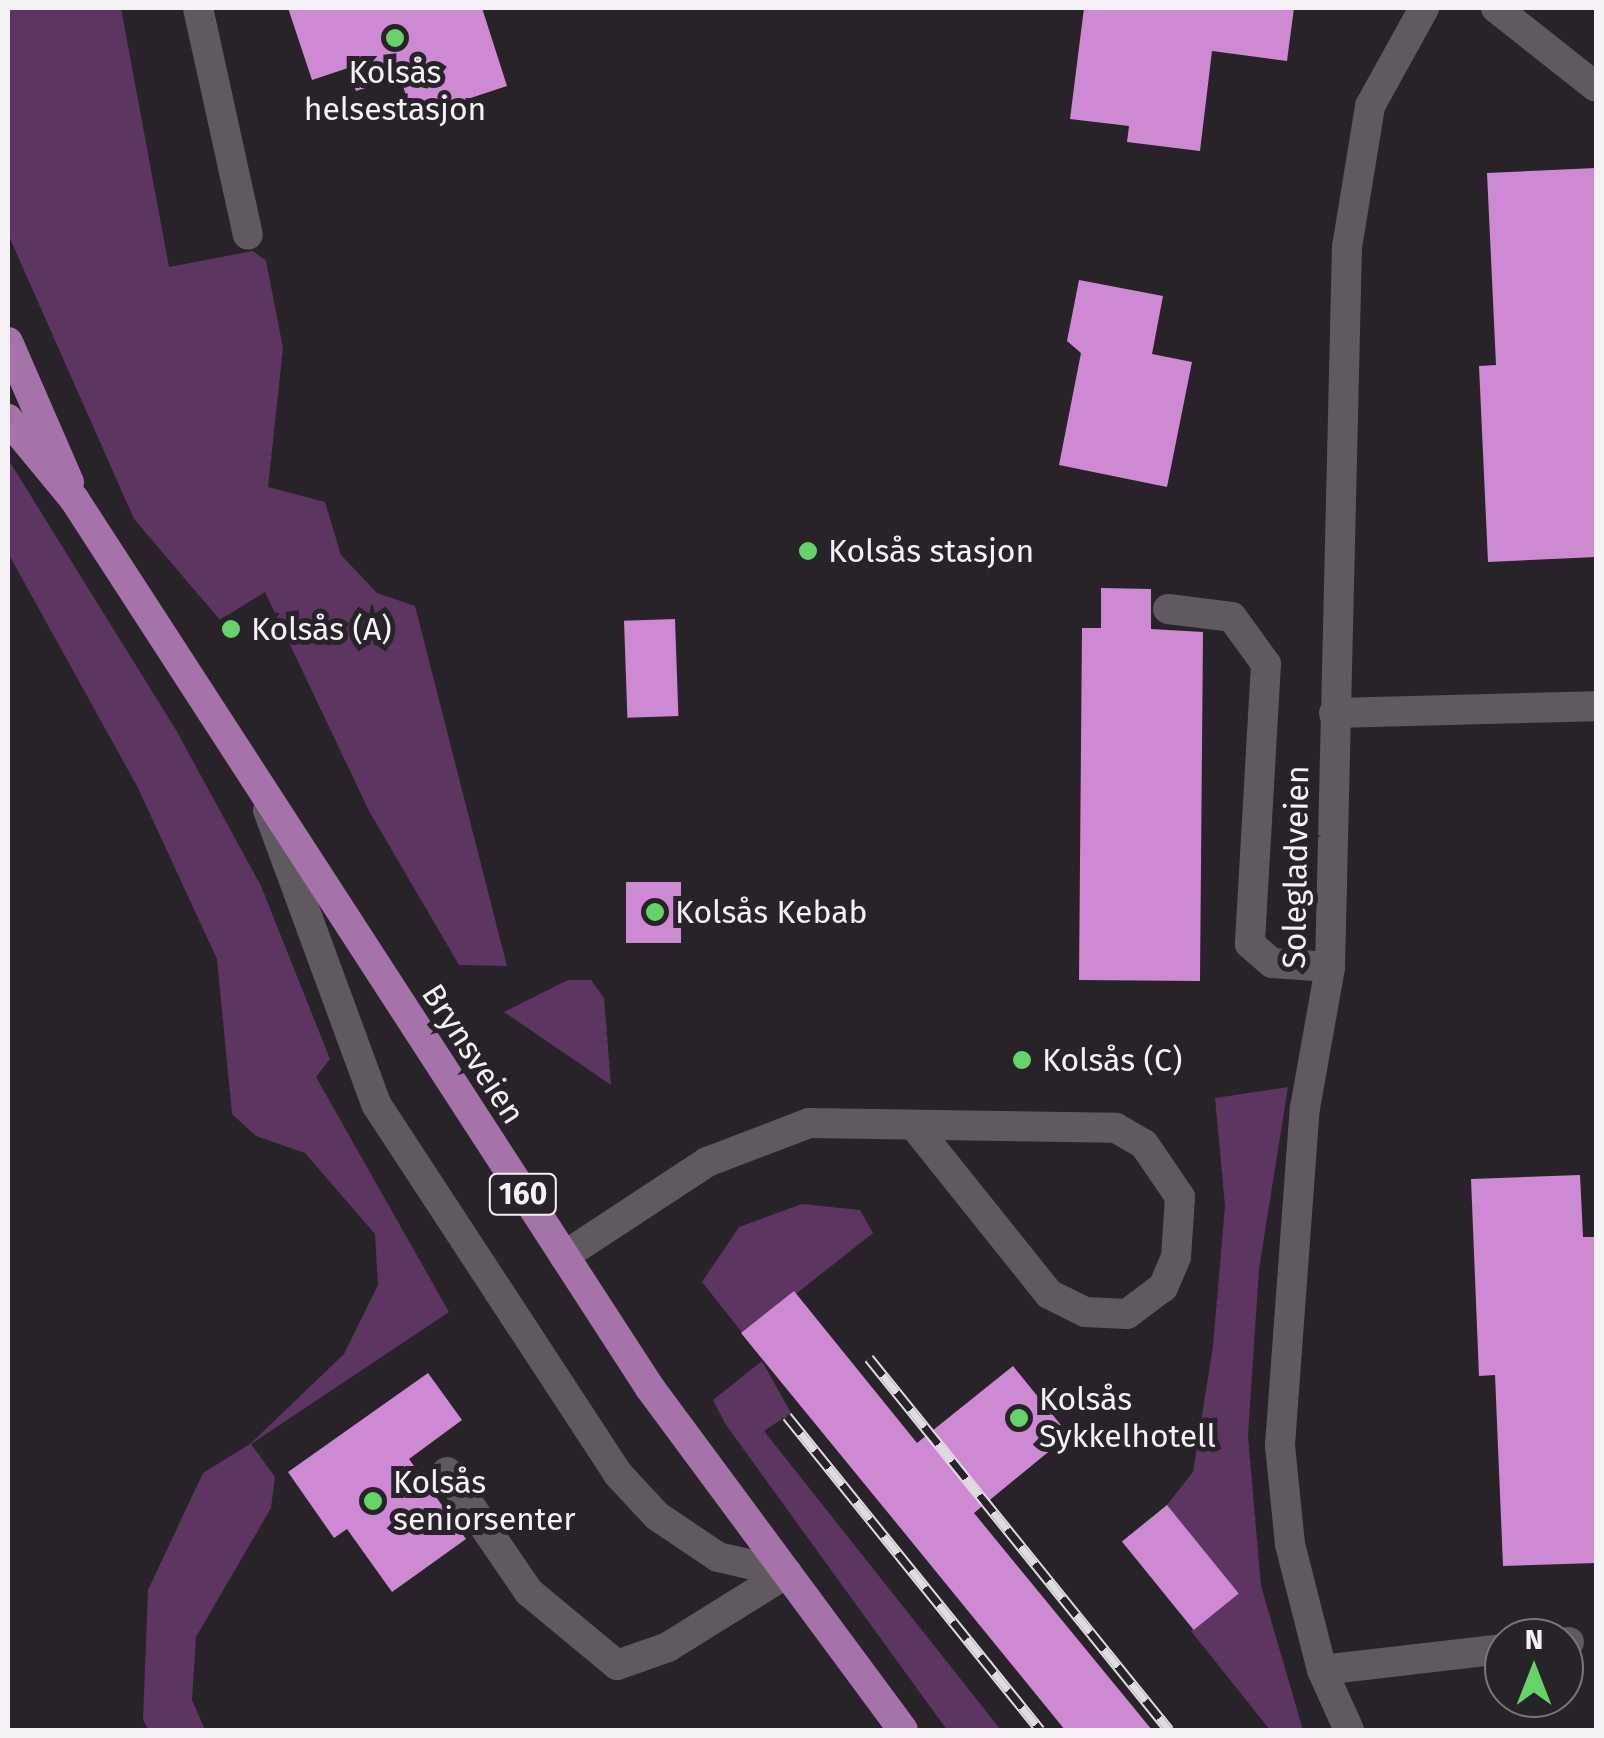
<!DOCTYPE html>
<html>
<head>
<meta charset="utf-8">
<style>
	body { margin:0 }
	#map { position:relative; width:1604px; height:1738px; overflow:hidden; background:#282328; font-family:"Fira Sans",sans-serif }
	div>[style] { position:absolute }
	.green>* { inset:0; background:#5c3560 }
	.building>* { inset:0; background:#cd8ad3; transform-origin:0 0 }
	.minor>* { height:30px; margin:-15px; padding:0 15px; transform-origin:15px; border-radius:15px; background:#605a60 }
	.major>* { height:30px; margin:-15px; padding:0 15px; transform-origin:15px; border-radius:15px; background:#a672aa }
	.rail>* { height:11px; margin-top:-5.5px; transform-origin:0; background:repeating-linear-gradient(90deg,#282328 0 22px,#dfdcdf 0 44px); box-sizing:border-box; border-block:2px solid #dfdcdf }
	.dots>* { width:28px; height:28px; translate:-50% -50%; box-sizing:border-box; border:5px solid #282328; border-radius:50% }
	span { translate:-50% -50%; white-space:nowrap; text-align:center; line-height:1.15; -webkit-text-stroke:10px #282328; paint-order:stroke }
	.shield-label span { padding:2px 8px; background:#282328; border:2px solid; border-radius:8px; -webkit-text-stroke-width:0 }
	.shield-label { font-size:30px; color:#f5f2f5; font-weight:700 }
	.poi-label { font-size:32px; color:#f5f2f5 }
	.left { translate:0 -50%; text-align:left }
	.street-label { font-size:32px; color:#f5f2f5 }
	.frame { position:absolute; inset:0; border:10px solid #f5f2f5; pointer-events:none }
	.north { position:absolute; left:1484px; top:1618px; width:100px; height:100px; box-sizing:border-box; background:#282328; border:2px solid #7a767a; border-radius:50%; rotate:0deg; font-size:28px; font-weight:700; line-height:40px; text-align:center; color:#f5f2f5 }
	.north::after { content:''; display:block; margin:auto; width:35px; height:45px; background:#65d467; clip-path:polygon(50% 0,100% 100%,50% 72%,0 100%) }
</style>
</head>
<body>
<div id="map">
	<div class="green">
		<i style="clip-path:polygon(8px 8px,121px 8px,169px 267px,253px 251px,266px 261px,283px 348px,268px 487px,325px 502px,341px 555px,377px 593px,415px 606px,507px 966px,459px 965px,369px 811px,265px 592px,220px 620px,134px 519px,8px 234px)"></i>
		<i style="clip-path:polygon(8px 459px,176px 730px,261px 886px,330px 1059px,316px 1077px,449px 1312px,251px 1444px,275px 1477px,271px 1508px,196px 1637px,192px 1700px,205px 1730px,149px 1730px,143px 1720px,148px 1590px,203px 1473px,250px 1444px,344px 1354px,378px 1285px,375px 1234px,305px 1153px,256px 1136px,232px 1114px,217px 959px,138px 788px,8px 553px)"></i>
		<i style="clip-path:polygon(568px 980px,591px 980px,604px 998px,611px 1085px,504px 1012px)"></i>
		<i style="clip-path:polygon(1288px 1087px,1259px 1269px,1248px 1436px,1261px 1586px,1303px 1730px,1270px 1730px,1191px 1631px,1237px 1594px,1167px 1505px,1193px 1472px,1213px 1346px,1225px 1206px,1215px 1098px)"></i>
		<i style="clip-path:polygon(802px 1204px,860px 1210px,873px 1233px,744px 1335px,702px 1282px,739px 1227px)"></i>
		<i style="clip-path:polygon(762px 1361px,791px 1413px,764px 1431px,1001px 1730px,947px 1730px,726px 1425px,713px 1400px)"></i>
	</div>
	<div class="building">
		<i style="clip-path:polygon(288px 8px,482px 8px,507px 86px,413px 117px,400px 77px,356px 91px,348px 68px,312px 80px)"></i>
		<i style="clip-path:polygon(1084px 8px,1294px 8px,1287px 61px,1212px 51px,1200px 151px,1127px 142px,1129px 126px,1070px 119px)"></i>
		<i style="clip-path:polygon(1596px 168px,1596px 557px,1488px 562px,1479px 366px,1496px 365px,1487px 173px)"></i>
		<i style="clip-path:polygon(1079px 280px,1163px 296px,1152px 354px,1192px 362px,1167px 487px,1059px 465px,1081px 353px,1067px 341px)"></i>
		<i style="clip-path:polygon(1101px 588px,1151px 589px,1151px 629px,1203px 632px,1200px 981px,1079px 980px,1082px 628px,1101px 628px)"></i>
		<i style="left:675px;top:619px;width:97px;height:51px;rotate:88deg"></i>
		<i style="left:626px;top:882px;width:55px;height:61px"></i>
		<i style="clip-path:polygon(1580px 1175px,1583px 1237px,1596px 1237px,1596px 1563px,1503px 1566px,1495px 1375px,1479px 1376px,1471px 1179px)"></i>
		<i style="clip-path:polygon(794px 1291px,917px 1443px,1013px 1366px,1069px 1435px,974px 1513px,1152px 1730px,1065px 1730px,898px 1525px,741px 1333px)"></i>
		<i style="clip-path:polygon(428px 1373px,462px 1420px,409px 1459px,466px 1539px,392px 1592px,347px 1529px,334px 1538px,288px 1472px)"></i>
		<i style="left:1167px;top:1505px;width:114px;height:58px;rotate:51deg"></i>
	</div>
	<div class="minor">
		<i style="left:198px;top:8px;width:232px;rotate:77.6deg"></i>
		<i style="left:1496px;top:8px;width:127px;rotate:38.3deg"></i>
		<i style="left:1168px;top:609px;width:64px;rotate:7.1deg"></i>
		<i style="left:1232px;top:617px;width:58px;rotate:54.1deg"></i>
		<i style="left:1266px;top:664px;width:280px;rotate:93.3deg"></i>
		<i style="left:1250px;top:944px;width:29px;rotate:41deg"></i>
		<i style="left:1272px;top:963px;width:58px;rotate:3.9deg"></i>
		<i style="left:1334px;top:713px;width:262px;rotate:-1.5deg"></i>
		<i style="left:268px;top:810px;width:313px;rotate:69.8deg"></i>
		<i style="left:376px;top:1104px;width:442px;rotate:56.8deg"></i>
		<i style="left:618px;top:1474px;width:57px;rotate:47.1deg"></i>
		<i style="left:657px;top:1516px;width:73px;rotate:33.9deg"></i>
		<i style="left:718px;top:1557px;width:71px;rotate:13.1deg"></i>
		<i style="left:564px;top:1256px;width:171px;rotate:-33.3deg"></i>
		<i style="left:707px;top:1162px;width:109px;rotate:-20.9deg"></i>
		<i style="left:809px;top:1123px;width:307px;rotate:0.9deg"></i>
		<i style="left:1116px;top:1128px;width:32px;rotate:30deg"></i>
		<i style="left:1144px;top:1144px;width:64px;rotate:55.8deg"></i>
		<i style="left:1180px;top:1197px;width:60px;rotate:93.8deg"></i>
		<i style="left:1176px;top:1257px;width:33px;rotate:113deg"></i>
		<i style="left:1163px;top:1287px;width:45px;rotate:143.1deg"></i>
		<i style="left:1127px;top:1314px;width:42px;rotate:-177.3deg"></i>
		<i style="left:1085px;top:1312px;width:40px;rotate:-153.4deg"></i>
		<i style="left:1049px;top:1294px;width:214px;rotate:-128.7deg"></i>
		<i style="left:447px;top:1472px;width:145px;rotate:55.7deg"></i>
		<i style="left:529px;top:1592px;width:114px;rotate:39.7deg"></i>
		<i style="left:617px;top:1665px;width:54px;rotate:-19.4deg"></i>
		<i style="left:668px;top:1647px;width:140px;rotate:-31.9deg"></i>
		<i style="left:1564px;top:1643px;width:5px;rotate:-11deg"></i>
		<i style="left:1322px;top:1670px;width:183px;rotate:-6.6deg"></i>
		<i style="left:1349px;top:1730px;width:66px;rotate:-114.2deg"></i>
		<i style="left:1322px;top:1670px;width:130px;rotate:-104.3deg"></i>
		<i style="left:1290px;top:1544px;width:100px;rotate:-95.8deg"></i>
		<i style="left:1280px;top:1445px;width:338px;rotate:-85.8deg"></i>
		<i style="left:1305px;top:1108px;width:143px;rotate:-79.9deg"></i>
		<i style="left:1330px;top:967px;width:720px;rotate:-88.65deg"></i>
		<i style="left:1347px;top:247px;width:143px;rotate:-80.7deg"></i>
		<i style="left:1370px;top:106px;width:112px;rotate:-61.1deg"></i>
	</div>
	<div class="major">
		<i style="left:8px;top:342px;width:153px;rotate:66.5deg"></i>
		<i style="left:8px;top:419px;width:104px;rotate:50.5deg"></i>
		<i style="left:74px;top:499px;width:1059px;rotate:57.06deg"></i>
		<i style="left:650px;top:1388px;width:425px;rotate:53.5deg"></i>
	</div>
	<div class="rail">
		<i style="left:869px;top:1358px;width:478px;rotate:51.1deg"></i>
		<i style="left:787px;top:1416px;width:403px;rotate:51.1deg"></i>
	</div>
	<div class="dots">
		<i style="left:395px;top:38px;background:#65d467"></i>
		<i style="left:808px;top:551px;background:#65d467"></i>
		<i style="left:231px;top:629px;background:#65d467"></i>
		<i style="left:655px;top:912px;background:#65d467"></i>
		<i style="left:1022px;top:1060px;background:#65d467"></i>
		<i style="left:1019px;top:1418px;background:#65d467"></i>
		<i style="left:373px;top:1501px;background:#65d467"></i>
	</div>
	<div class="shield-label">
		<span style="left:523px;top:1194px">160</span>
	</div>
	<div class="poi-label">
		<span style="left:395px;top:91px">Kolsås<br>helsestasjon</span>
		<span class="left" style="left:828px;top:551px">Kolsås stasjon</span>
		<span class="left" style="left:251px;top:629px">Kolsås (A)</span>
		<span class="left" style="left:675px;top:912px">Kolsås Kebab</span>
		<span class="left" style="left:1042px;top:1060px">Kolsås (C)</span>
		<span class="left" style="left:1039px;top:1418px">Kolsås<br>Sykkelhotell</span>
		<span class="left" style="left:393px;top:1501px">Kolsås<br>seniorsenter</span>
	</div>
	<div class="street-label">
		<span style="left:1296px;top:867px;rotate:-89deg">Solegladveien</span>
		<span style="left:473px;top:1054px;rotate:57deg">Brynsveien</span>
	</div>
	<div class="frame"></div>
	<div class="north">N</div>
</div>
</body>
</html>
